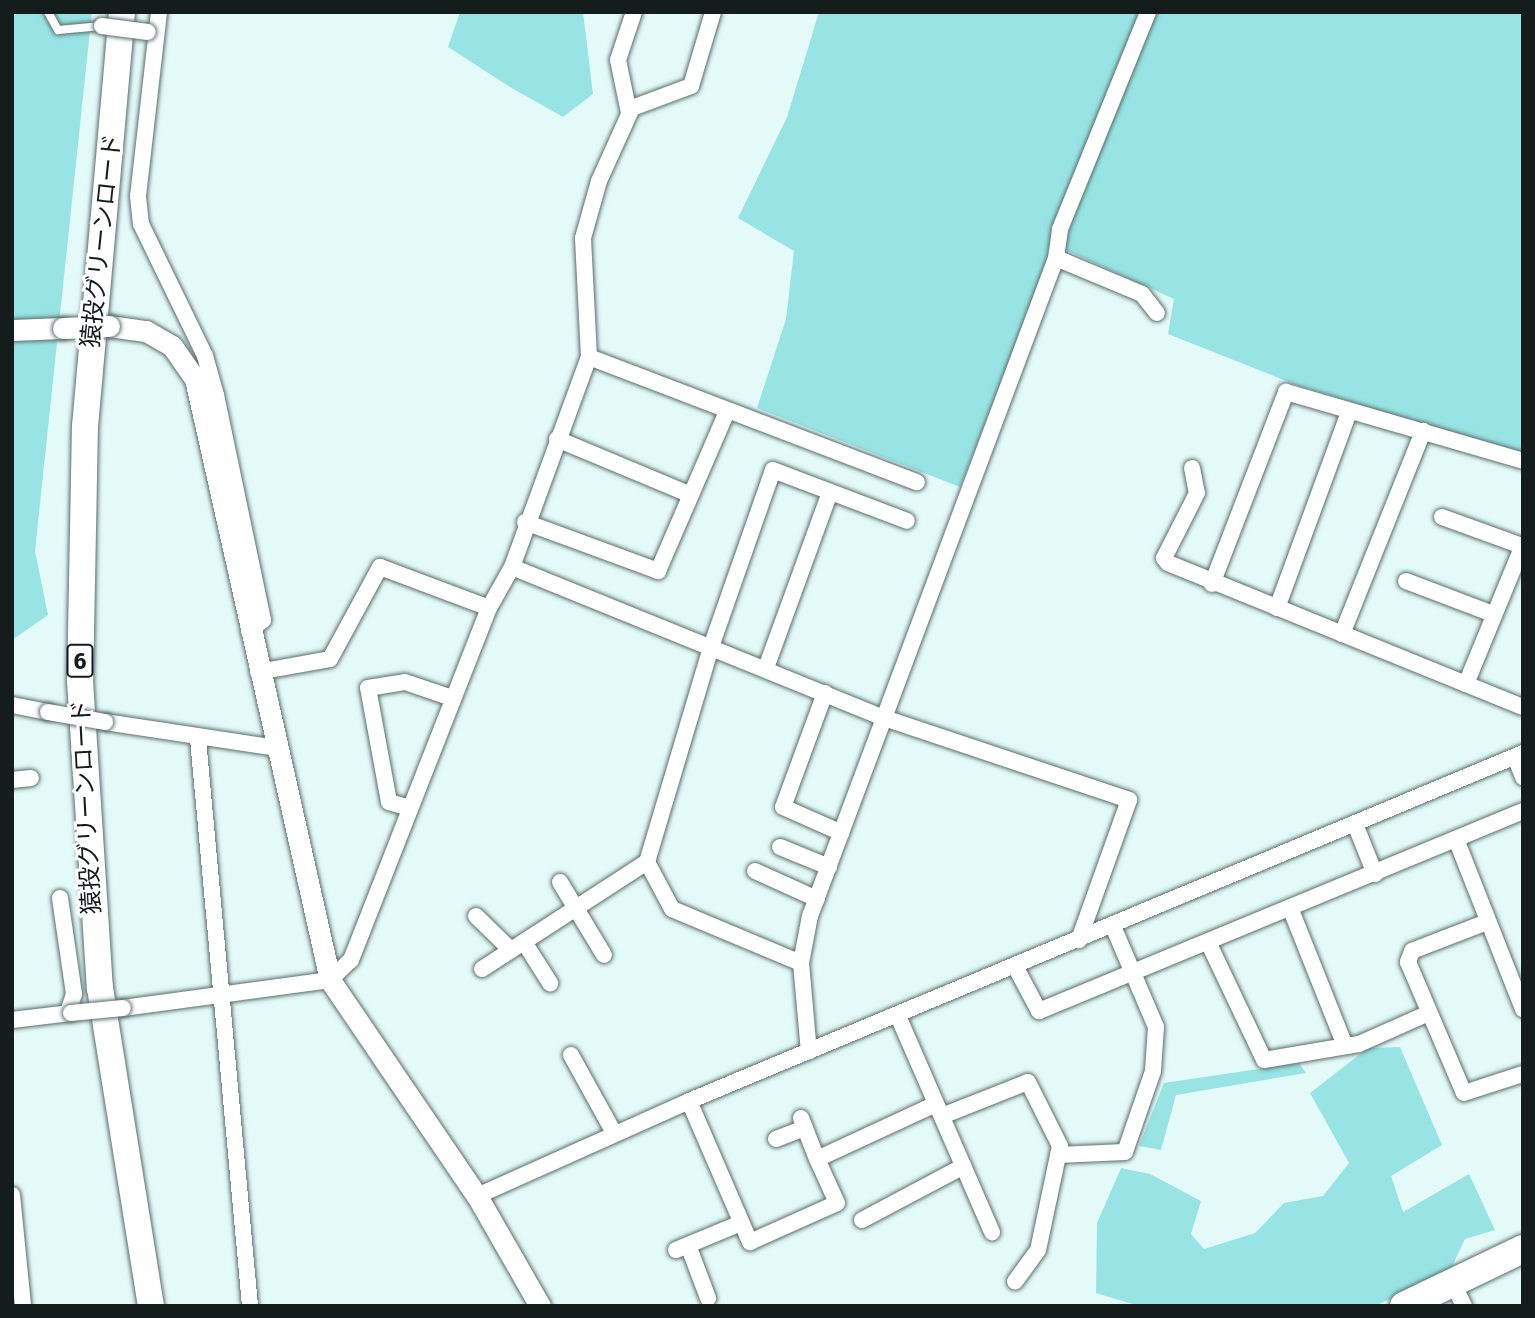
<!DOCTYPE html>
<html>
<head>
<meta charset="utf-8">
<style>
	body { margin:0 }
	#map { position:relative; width:1535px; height:1318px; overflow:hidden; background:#e3faf9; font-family:"Fira Sans","Noto Sans JP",sans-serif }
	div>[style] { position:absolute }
	.green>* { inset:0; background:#98e4e4 }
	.roads { filter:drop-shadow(0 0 2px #5a6d6d) drop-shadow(0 0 2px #5a6d6d) }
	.service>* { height:8px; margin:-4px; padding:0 4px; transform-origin:4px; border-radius:4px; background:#fff }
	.minor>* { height:16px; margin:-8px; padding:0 8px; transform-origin:8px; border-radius:8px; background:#fff }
	.tertiary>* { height:21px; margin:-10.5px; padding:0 10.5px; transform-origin:10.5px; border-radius:10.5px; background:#fff }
	.primary>* { height:26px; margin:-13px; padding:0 13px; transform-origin:13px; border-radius:13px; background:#fff }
	.trunk>* { height:28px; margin:-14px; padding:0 14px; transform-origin:14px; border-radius:14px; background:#fff }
	.bridges { filter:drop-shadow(0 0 2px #5a6d6d) drop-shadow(0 0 2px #5a6d6d) }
	.minor-bridge>* { height:16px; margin:-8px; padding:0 8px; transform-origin:8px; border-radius:8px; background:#fff }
	.tertiary-bridge>* { height:21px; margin:-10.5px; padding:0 10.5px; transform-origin:10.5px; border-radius:10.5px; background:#fff }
	span { translate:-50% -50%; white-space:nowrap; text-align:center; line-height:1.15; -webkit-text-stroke:6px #fff; paint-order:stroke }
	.shield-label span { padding:2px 5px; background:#fff; border:2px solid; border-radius:5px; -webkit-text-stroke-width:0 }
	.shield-label { font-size:23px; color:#141c1c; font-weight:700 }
	.street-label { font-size:24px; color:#141c1c }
	.frame { position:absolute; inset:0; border:14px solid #141c1c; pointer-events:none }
</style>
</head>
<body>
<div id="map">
	<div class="green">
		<i style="clip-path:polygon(12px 12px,92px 12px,35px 551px,48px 615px,12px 640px)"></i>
		<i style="clip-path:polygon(460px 12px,583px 12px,593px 94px,563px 117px,510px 87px,448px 47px)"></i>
		<i style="clip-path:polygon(819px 12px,1523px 12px,1523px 456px,1294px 384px,1168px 334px,1174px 299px,1055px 245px,960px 487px,757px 408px,786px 319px,794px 251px,738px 218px,787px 117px)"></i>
		<i style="clip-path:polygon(1400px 1047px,1442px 1145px,1391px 1176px,1403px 1212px,1469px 1174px,1495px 1230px,1465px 1239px,1450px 1271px,1375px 1306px,1139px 1306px,1096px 1293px,1097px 1223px,1121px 1168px,1150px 1174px,1201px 1201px,1191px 1234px,1204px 1249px,1255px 1233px,1284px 1203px,1323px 1196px,1349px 1163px,1310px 1093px,1368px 1048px)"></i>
		<i style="clip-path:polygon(1299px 1063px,1306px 1073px,1176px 1095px,1161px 1150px,1139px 1146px,1164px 1083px)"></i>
	</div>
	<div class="roads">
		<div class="service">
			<i style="left:48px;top:12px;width:21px;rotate:61deg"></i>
			<i style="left:58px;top:30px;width:44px;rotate:-5.2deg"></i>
		</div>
		<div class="minor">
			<i style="left:159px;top:12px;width:185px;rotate:96.5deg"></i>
			<i style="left:138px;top:196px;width:28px;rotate:84deg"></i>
			<i style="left:141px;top:224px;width:147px;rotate:64.1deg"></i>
			<i style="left:205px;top:356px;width:41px;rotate:74.2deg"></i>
			<i style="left:216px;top:395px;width:230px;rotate:78.2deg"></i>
			<i style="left:263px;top:620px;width:18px;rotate:142deg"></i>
			<i style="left:629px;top:113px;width:54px;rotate:-101.7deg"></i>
			<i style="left:618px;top:60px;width:51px;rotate:-71.6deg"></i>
			<i style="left:1056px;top:258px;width:93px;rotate:22.7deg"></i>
			<i style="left:1142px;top:294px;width:24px;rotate:52deg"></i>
			<i style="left:589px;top:357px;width:351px;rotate:20.9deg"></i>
			<i style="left:557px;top:439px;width:145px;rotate:22.7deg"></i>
			<i style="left:1192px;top:468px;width:25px;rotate:79deg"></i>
			<i style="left:1197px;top:493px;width:73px;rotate:116.9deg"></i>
			<i style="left:1164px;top:558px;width:6px;rotate:51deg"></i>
			<i style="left:1168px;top:563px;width:383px;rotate:22.1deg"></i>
			<i style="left:1442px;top:517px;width:85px;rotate:19.9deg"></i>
			<i style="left:525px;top:522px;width:142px;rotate:20.2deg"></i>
			<i style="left:658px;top:571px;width:171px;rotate:-66.6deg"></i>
			<i style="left:512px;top:567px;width:405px;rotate:22.1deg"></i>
			<i style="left:887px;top:719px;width:255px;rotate:18.5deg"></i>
			<i style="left:1129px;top:800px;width:149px;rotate:109.7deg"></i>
			<i style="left:1406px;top:581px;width:93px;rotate:20.8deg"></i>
			<i style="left:1212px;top:584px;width:206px;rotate:-68.9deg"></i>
			<i style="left:1286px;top:392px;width:247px;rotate:16.2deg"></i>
			<i style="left:1277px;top:608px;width:209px;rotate:-69.8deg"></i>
			<i style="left:1342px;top:634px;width:219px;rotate:-68.2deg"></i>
			<i style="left:766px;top:668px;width:187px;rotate:-70deg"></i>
			<i style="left:258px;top:672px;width:73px;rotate:-10.2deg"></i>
			<i style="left:330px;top:659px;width:105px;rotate:-61.5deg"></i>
			<i style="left:380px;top:567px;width:116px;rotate:20.6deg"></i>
			<i style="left:1466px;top:684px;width:150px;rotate:-67.7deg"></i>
			<i style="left:825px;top:693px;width:121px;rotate:110.2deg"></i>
			<i style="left:783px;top:807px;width:64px;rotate:23.8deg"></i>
			<i style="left:12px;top:705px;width:37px;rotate:11deg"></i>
			<i style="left:105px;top:722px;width:173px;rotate:8.6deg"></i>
			<i style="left:198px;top:739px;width:569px;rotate:84.76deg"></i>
			<i style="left:1515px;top:757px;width:22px;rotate:68deg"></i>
			<i style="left:12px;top:780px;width:19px;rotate:-6deg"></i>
			<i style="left:410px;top:808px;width:22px;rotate:-164deg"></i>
			<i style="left:389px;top:802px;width:116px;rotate:-100.4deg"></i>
			<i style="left:368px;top:688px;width:37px;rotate:-9deg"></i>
			<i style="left:405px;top:682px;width:50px;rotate:18.8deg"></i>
			<i style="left:1355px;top:824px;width:54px;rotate:68.2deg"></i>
			<i style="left:1456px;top:839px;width:183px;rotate:68.5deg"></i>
			<i style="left:780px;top:847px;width:53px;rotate:22.2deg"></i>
			<i style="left:647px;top:862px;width:53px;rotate:62deg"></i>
			<i style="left:672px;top:909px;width:140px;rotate:22.7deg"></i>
			<i style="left:801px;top:963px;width:89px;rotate:84.9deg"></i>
			<i style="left:755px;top:871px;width:68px;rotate:24.3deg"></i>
			<i style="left:560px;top:882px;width:85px;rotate:58.9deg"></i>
			<i style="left:60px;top:898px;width:97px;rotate:81.7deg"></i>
			<i style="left:74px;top:994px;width:20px;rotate:108deg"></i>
			<i style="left:1291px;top:910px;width:146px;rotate:68.3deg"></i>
			<i style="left:476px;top:916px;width:49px;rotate:44.2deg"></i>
			<i style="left:1487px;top:922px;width:80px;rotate:158.9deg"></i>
			<i style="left:1412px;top:951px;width:12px;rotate:110deg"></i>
			<i style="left:1408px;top:962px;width:142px;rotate:66.9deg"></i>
			<i style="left:1464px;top:1093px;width:62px;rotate:-17.9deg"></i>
			<i style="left:524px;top:942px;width:49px;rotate:57.6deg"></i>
			<i style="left:1209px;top:944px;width:128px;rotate:64.6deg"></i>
			<i style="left:1264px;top:1060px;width:96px;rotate:-9.6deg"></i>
			<i style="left:1359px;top:1044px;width:77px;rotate:-23.9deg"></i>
			<i style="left:801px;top:963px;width:48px;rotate:-79.2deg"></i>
			<i style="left:810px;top:916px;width:702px;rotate:-69.5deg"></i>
			<i style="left:1056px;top:258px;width:29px;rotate:-82deg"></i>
			<i style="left:1060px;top:229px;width:234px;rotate:-67.9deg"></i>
			<i style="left:1016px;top:968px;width:49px;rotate:61.9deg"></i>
			<i style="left:1039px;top:1011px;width:524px;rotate:-22.45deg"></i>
			<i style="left:482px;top:969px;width:197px;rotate:-33deg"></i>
			<i style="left:647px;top:862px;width:227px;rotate:-73.4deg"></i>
			<i style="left:712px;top:644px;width:184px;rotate:-70.7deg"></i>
			<i style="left:773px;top:470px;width:143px;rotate:20.8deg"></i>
			<i style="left:123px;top:1008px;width:209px;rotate:-7.7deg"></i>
			<i style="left:330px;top:980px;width:29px;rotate:-44deg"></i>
			<i style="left:351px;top:960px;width:378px;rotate:-68.6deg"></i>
			<i style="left:489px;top:608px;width:47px;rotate:-60.7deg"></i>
			<i style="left:512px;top:567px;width:224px;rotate:-69.9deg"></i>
			<i style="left:589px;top:357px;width:119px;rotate:-92.9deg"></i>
			<i style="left:583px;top:238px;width:59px;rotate:-74.3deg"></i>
			<i style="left:599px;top:181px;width:80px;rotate:-65.7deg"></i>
			<i style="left:632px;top:108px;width:63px;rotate:-20.4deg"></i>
			<i style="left:691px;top:86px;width:77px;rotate:-73.4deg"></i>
			<i style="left:898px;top:1016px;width:236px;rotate:66.5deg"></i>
			<i style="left:12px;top:1020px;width:59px;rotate:-6.8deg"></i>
			<i style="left:571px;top:1055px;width:89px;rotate:61.1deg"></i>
			<i style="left:689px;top:1101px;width:154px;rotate:66.6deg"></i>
			<i style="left:750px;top:1242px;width:95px;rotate:-24.1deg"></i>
			<i style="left:837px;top:1203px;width:48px;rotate:-114.4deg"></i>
			<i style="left:942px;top:1116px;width:92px;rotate:-21.6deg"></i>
			<i style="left:1028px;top:1082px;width:72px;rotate:63.4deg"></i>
			<i style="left:1060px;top:1146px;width:106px;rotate:101.9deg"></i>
			<i style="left:1038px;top:1250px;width:39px;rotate:126deg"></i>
			<i style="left:801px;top:1118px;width:44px;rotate:68.7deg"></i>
			<i style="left:817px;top:1159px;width:131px;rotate:-24.8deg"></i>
			<i style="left:776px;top:1139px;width:31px;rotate:-21deg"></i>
			<i style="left:1058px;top:1155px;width:67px;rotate:-2.6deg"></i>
			<i style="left:1125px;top:1152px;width:86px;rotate:-70.9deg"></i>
			<i style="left:1153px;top:1071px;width:44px;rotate:-86.1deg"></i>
			<i style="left:1156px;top:1027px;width:110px;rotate:-113.1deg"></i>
			<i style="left:12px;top:1195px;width:112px;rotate:84.3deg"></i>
			<i style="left:477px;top:1196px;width:232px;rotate:-24.1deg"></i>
			<i style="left:689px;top:1101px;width:904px;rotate:-22.65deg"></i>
			<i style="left:862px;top:1220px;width:115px;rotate:-27.9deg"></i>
			<i style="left:688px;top:1245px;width:57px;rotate:69.3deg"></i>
			<i style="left:676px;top:1250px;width:70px;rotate:-22.6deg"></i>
			<i style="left:1454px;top:1286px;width:22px;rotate:63deg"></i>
		</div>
		<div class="tertiary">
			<i style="left:109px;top:326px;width:37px;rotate:8deg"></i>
			<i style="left:146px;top:331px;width:30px;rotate:30deg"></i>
			<i style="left:172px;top:346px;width:40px;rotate:55.1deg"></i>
			<i style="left:195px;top:379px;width:616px;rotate:77.34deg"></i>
			<i style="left:330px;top:980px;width:261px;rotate:55.8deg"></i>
			<i style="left:477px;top:1196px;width:127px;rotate:60.2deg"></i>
			<i style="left:12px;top:330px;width:51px;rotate:-2.2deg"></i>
		</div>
		<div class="primary">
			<i style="left:122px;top:12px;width:415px;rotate:95.1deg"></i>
			<i style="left:85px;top:425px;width:256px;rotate:91.1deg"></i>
			<i style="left:80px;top:681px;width:308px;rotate:86.3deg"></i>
			<i style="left:100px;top:988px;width:322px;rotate:80.9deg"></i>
		</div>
		<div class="trunk">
			<i style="left:1404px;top:1306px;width:132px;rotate:-25.6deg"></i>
		</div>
	</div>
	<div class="bridges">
		<div class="minor-bridge">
			<i style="left:102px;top:26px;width:46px;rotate:7.4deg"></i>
			<i style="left:48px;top:712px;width:58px;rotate:10deg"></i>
			<i style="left:71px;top:1013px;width:52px;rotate:-5.5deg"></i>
		</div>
		<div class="tertiary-bridge">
			<i style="left:63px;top:328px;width:46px;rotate:-2.5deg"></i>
		</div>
	</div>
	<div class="shield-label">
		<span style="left:80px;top:661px">6</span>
	</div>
	<div class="street-label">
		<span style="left:102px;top:241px;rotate:-84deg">猿投グリーンロード</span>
		<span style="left:87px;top:807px;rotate:-93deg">猿投グリーンロード</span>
	</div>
	<div class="frame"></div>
</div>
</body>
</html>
